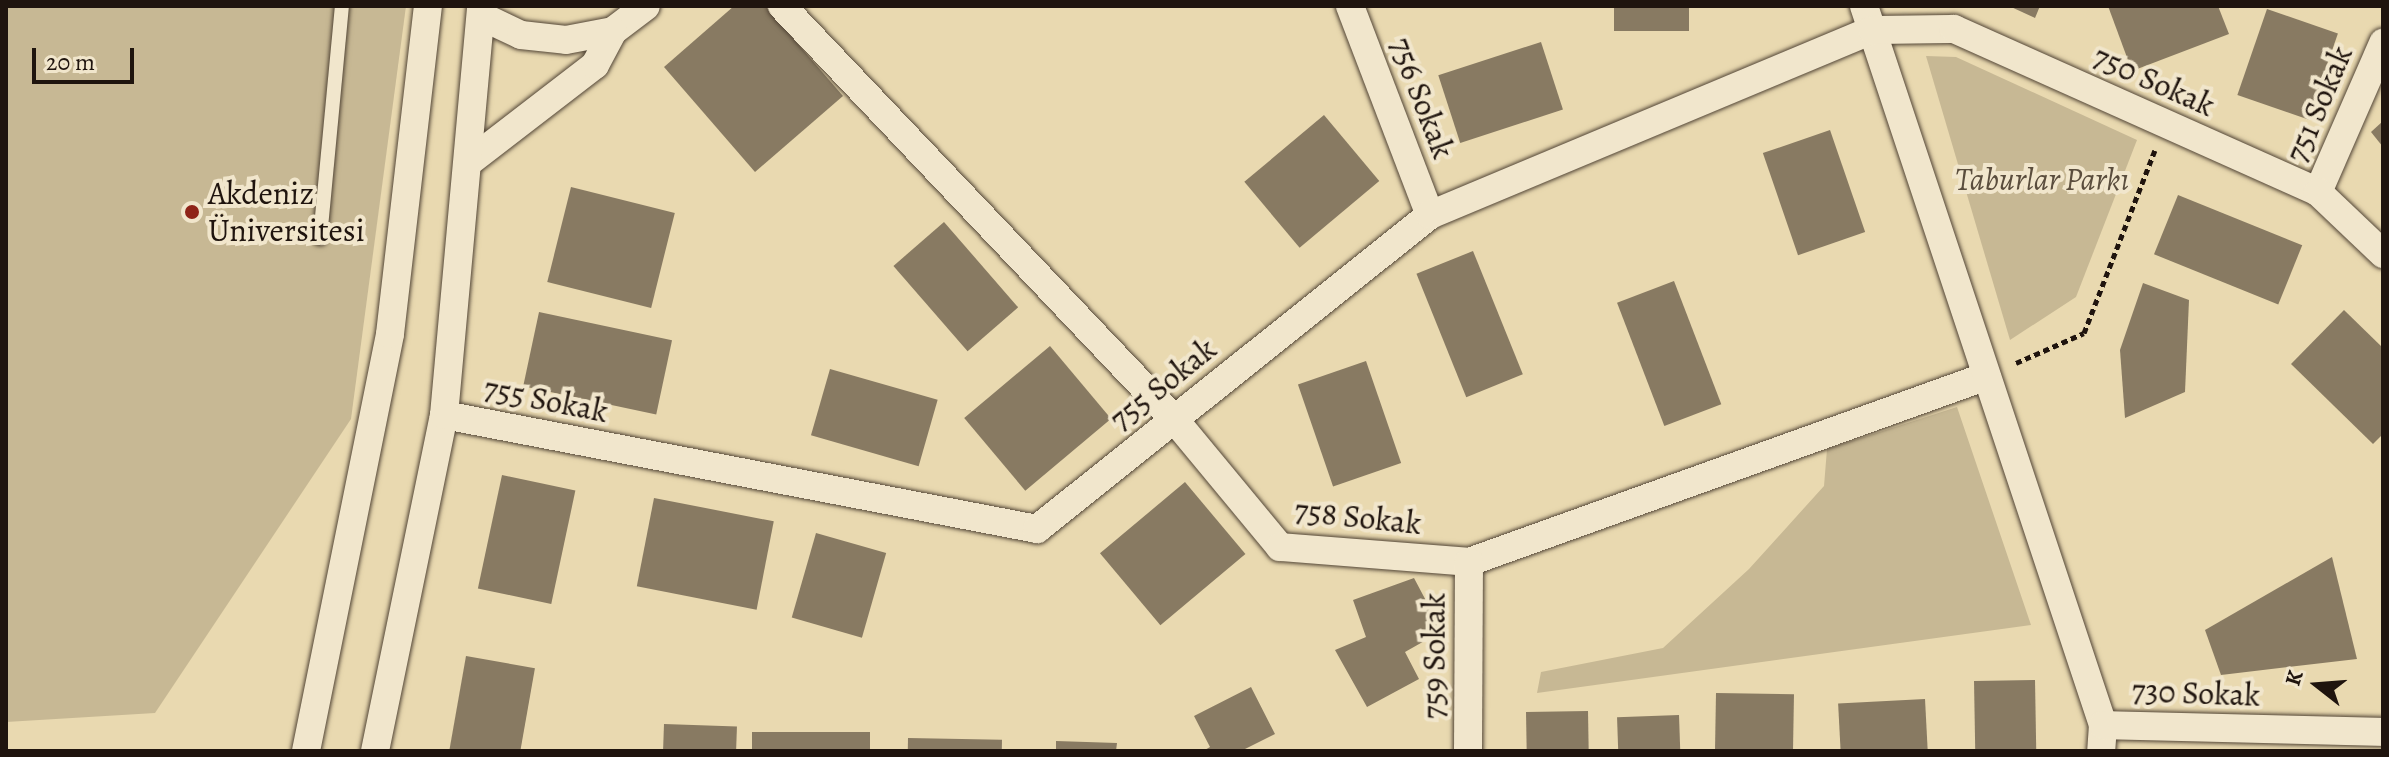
<!DOCTYPE html>
<html>
<head>
<meta charset="utf-8">
<style>
	body { margin:0 }
	#map { position:relative; width:2389px; height:757px; overflow:hidden; background:#e9d9b0; font-family:Alegreya,serif }
	div>[style] { position:absolute }
	.green>* { inset:0; background:#c7b894 }
	.building>* { inset:0; background:#887a62; transform-origin:0 0 }
	.path>* { height:5px; margin-top:-2.5px; transform-origin:0; background:repeating-linear-gradient(90deg,#1f140e 0 6px,transparent 0 10px) }
	.roads { filter:drop-shadow(0 0 2px #524536) drop-shadow(0 0 2px #524536) }
	.lane>* { height:14px; margin:-7px; padding:0 7px; transform-origin:7px; border-radius:7px; background:#f1e6cc }
	.street>* { height:28px; margin:-14px; padding:0 14px; transform-origin:14px; border-radius:14px; background:#f1e6cc }
	.dots>* { width:22px; height:22px; translate:-50% -50%; box-sizing:border-box; border:4px solid #f1e6cc; border-radius:50% }
	span { translate:-50% -50%; white-space:nowrap; text-align:center; line-height:1.15; -webkit-text-stroke:8px #f1e6cc; paint-order:stroke }
	.street-label { font-size:32px; color:#1f140e }
	.park-label { font-size:32px; color:#5a4d3d; font-style:italic }
	.poi-label { font-size:32px; color:#1f140e }
	.left { translate:0 -50%; text-align:left }
	.frame { position:absolute; inset:0; border:8px solid #1f140e; pointer-events:none }
	.north { position:absolute; left:2277px; top:645px; width:80px; height:80px; -webkit-text-stroke:6px #f1e6cc; paint-order:stroke; rotate:287deg; font-size:22px; font-weight:700; line-height:32px; text-align:center; color:#1f140e }
	.north::after { content:''; display:block; margin:auto; width:28px; height:36px; background:#1f140e; clip-path:polygon(50% 0,100% 100%,50% 72%,0 100%) }
	.scale { position:absolute; left:32px; top:48px; width:102px; height:36px; box-sizing:border-box; border:4px solid #1f140e; border-top:0; padding-left:10px; font-size:24px; line-height:28px; white-space:nowrap; color:#1f140e; -webkit-text-stroke:6px #f1e6cc; paint-order:stroke }
</style>
</head>
<body>
<div id="map">
	<div class="green">
		<i style="clip-path:polygon(6px 6px,406px 6px,351px 419px,155px 713px,6px 722px)"></i>
		<i style="clip-path:polygon(1926px 56px,1956px 57px,2137px 140px,2076px 297px,2010px 340px)"></i>
		<i style="clip-path:polygon(1957px 407px,2031px 625px,1537px 693px,1541px 672px,1663px 648px,1749px 569px,1824px 486px,1827px 449px)"></i>
	</div>
	<div class="building">
		<i style="clip-path:polygon(734px 6px,765px 6px,843px 96px,755px 172px,664px 67px)"></i>
		<i style="left:1614px;top:6px;width:75px;height:25px"></i>
		<i style="clip-path:polygon(2009px 6px,2040px 6px,2035px 18px)"></i>
		<i style="clip-path:polygon(2108px 6px,2218px 6px,2229px 34px,2132px 71px)"></i>
		<i style="left:2267px;top:9px;width:75px;height:91px;rotate:19deg"></i>
		<i style="left:1541px;top:42px;width:71px;height:108px;rotate:72deg"></i>
		<i style="left:1324px;top:115px;width:86px;height:104px;rotate:50deg"></i>
		<i style="clip-path:polygon(2383px 121px,2383px 147px,2371px 132px)"></i>
		<i style="left:1830px;top:130px;width:108px;height:71px;rotate:71deg"></i>
		<i style="left:571px;top:187px;width:107px;height:98px;rotate:14deg"></i>
		<i style="left:2178px;top:195px;width:134px;height:64px;rotate:22deg"></i>
		<i style="left:944px;top:222px;width:113px;height:67px;rotate:49deg"></i>
		<i style="left:1473px;top:251px;width:133px;height:61px;rotate:68deg"></i>
		<i style="left:1674px;top:281px;width:132px;height:61px;rotate:69deg"></i>
		<i style="clip-path:polygon(2143px 283px,2189px 300px,2185px 392px,2125px 418px,2120px 350px)"></i>
		<i style="clip-path:polygon(2344px 310px,2383px 348px,2383px 434px,2373px 444px,2291px 364px)"></i>
		<i style="left:539px;top:312px;width:136px;height:76px;rotate:12deg"></i>
		<i style="left:1050px;top:346px;width:95px;height:112px;rotate:50deg"></i>
		<i style="left:1366px;top:361px;width:108px;height:72px;rotate:71deg"></i>
		<i style="left:830px;top:369px;width:112px;height:69px;rotate:16deg"></i>
		<i style="left:502px;top:475px;width:75px;height:116px;rotate:12deg"></i>
		<i style="left:1185px;top:482px;width:94px;height:111px;rotate:50deg"></i>
		<i style="left:654px;top:498px;width:122px;height:90px;rotate:11deg"></i>
		<i style="left:816px;top:533px;width:73px;height:88px;rotate:16deg"></i>
		<i style="clip-path:polygon(2332px 557px,2357px 659px,2221px 675px,2205px 630px)"></i>
		<i style="clip-path:polygon(1414px 578px,1442px 631px,1405px 652px,1419px 679px,1367px 707px,1335px 650px,1366px 637px,1353px 600px)"></i>
		<i style="left:466px;top:656px;width:70px;height:97px;rotate:10deg"></i>
		<i style="left:2035px;top:680px;width:71px;height:61px;rotate:89deg"></i>
		<i style="clip-path:polygon(1251px 687px,1275px 734px,1241px 751px,1203px 751px,1210px 747px,1194px 716px)"></i>
		<i style="left:1716px;top:693px;width:78px;height:58px;rotate:1deg"></i>
		<i style="left:1925px;top:699px;width:52px;height:87px;rotate:87deg"></i>
		<i style="left:1588px;top:711px;width:40px;height:62px;rotate:89deg"></i>
		<i style="left:1679px;top:715px;width:36px;height:62px;rotate:88deg"></i>
		<i style="left:664px;top:724px;width:73px;height:27px;rotate:2deg"></i>
		<i style="left:870px;top:732px;width:19px;height:118px;rotate:90deg"></i>
		<i style="left:908px;top:738px;width:94px;height:13px;rotate:1deg"></i>
		<i style="clip-path:polygon(1056px 741px,1117px 743px,1116px 751px,1056px 751px)"></i>
	</div>
	<div class="path">
		<i style="left:2016px;top:363px;width:74px;rotate:-23.8deg"></i>
		<i style="left:2084px;top:333px;width:196px;rotate:-68.8deg"></i>
	</div>
	<div class="roads">
		<div class="lane">
			<i style="left:320px;top:238px;width:233px;rotate:-84.6deg"></i>
		</div>
		<div class="street">
			<i style="left:782px;top:6px;width:569px;rotate:46.49deg"></i>
			<i style="left:1174px;top:419px;width:166px;rotate:50.4deg"></i>
			<i style="left:1280px;top:547px;width:190px;rotate:4.5deg"></i>
			<i style="left:1469px;top:562px;width:550px;rotate:-19.75deg"></i>
			<i style="left:1350px;top:6px;width:224px;rotate:69.1deg"></i>
			<i style="left:1864px;top:6px;width:758px;rotate:71.61deg"></i>
			<i style="left:2103px;top:725px;width:26px;rotate:94deg"></i>
			<i style="left:481px;top:16px;width:44px;rotate:25.4deg"></i>
			<i style="left:521px;top:35px;width:45px;rotate:6.3deg"></i>
			<i style="left:566px;top:40px;width:48px;rotate:-10.8deg"></i>
			<i style="left:613px;top:31px;width:41px;rotate:-37.1deg"></i>
			<i style="left:469px;top:162px;width:159px;rotate:-37.6deg"></i>
			<i style="left:595px;top:65px;width:38px;rotate:-62deg"></i>
			<i style="left:2318px;top:192px;width:163px;rotate:-66.4deg"></i>
			<i style="left:444px;top:415px;width:604px;rotate:10.88deg"></i>
			<i style="left:1037px;top:529px;width:503px;rotate:-38.62deg"></i>
			<i style="left:1430px;top:215px;width:479px;rotate:-22.7deg"></i>
			<i style="left:1872px;top:30px;width:82px;rotate:-0.7deg"></i>
			<i style="left:1954px;top:29px;width:399px;rotate:24.1deg"></i>
			<i style="left:2318px;top:192px;width:90px;rotate:43.6deg"></i>
			<i style="left:2103px;top:725px;width:280px;rotate:1.4deg"></i>
			<i style="left:306px;top:751px;width:425px;rotate:-78.6deg"></i>
			<i style="left:390px;top:334px;width:330px;rotate:-83.4deg"></i>
			<i style="left:375px;top:751px;width:343px;rotate:-78.4deg"></i>
			<i style="left:444px;top:415px;width:411px;rotate:-84.8deg"></i>
			<i style="left:1468px;top:751px;width:189px;rotate:-89.7deg"></i>
		</div>
	</div>
	<div class="dots">
		<i style="left:192px;top:212px;background:#8f2418"></i>
	</div>
	<div class="street-label">
		<span style="left:2154px;top:81px;rotate:24deg">750 Sokak</span>
		<span style="left:1422px;top:98px;rotate:69deg">756 Sokak</span>
		<span style="left:2319px;top:104px;rotate:-67deg">751 Sokak</span>
		<span style="left:1163px;top:384px;rotate:-39deg">755 Sokak</span>
		<span style="left:546px;top:400px;rotate:11deg">755 Sokak</span>
		<span style="left:1358px;top:517px;rotate:6deg">758 Sokak</span>
		<span style="left:1434px;top:656px;rotate:-90deg">759 Sokak</span>
		<span style="left:2196px;top:693px;rotate:2deg">730 Sokak</span>
	</div>
	<div class="park-label">
		<span style="left:2042px;top:179px">Taburlar Parkı</span>
	</div>
	<div class="poi-label">
		<span class="left" style="left:208px;top:212px">Akdeniz<br>Üniversitesi</span>
	</div>
	<div class="frame"></div>
	<div class="north">K</div>
	<div class="scale">20 m</div>
</div>
</body>
</html>
